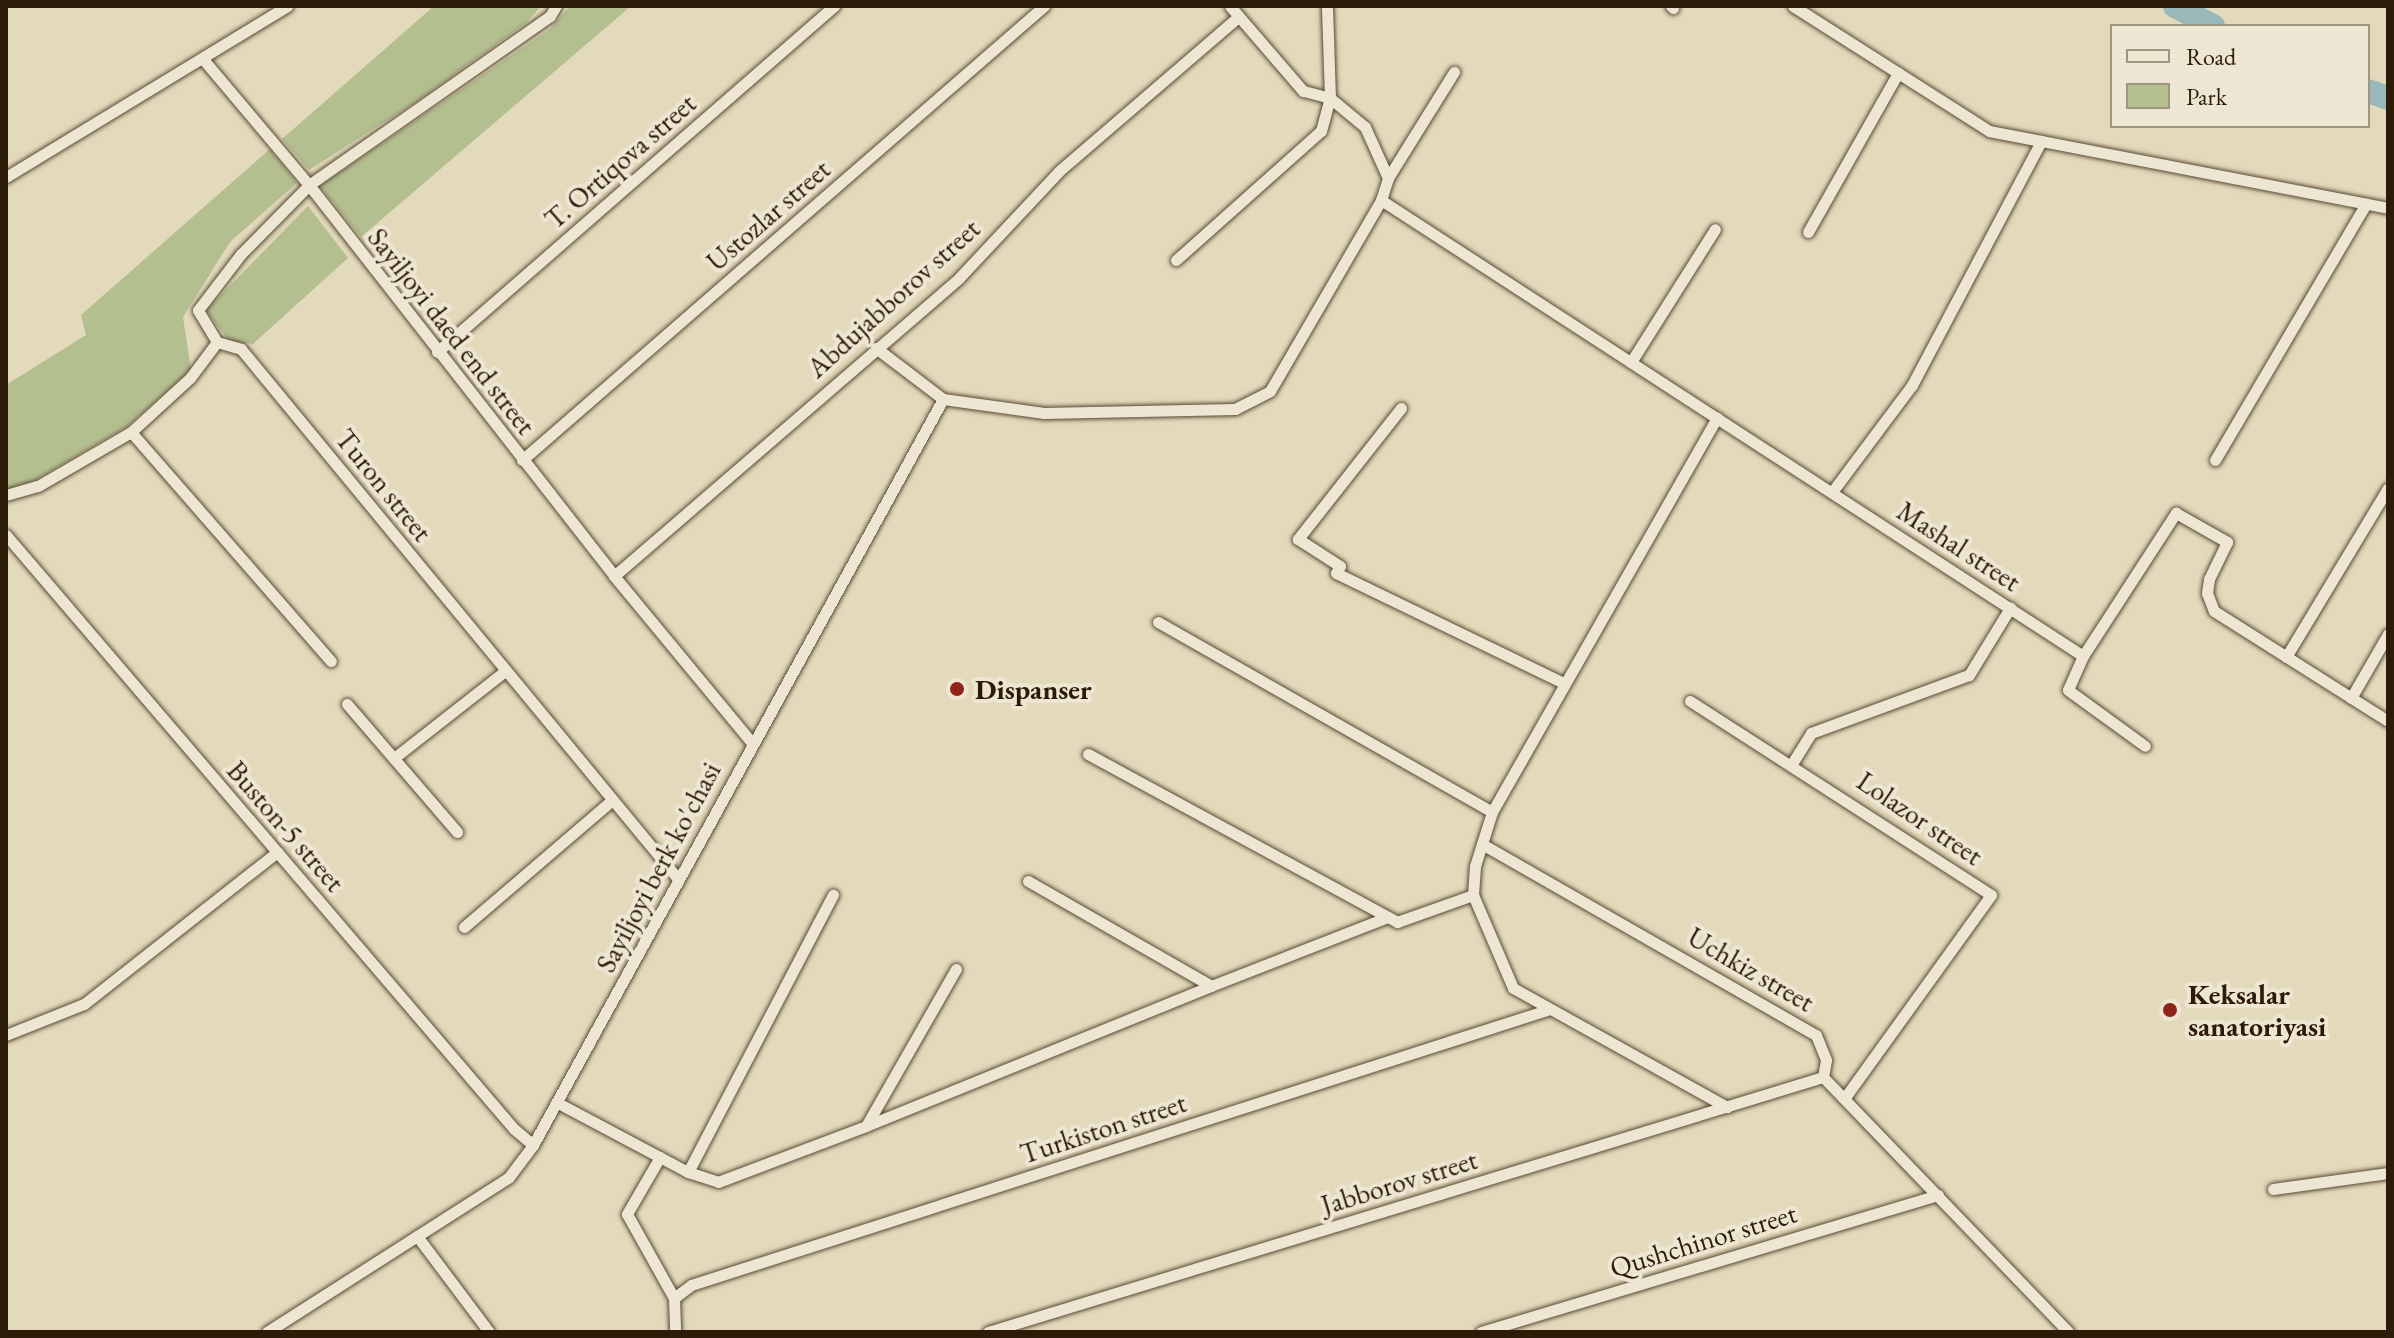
<!DOCTYPE html>
<html>
<head>
<meta charset="utf-8">
<style>
	body { margin:0 }
	#map { position:relative; width:2394px; height:1338px; overflow:hidden; background:#e3d9bb; font-family:"EB Garamond",serif }
	div>[style] { position:absolute }
	.green>* { inset:0; background:#b4bf90 }
	.river>* { height:24px; margin:-12px; padding:0 12px; transform-origin:12px; border-radius:12px; background:#98b8b9 }
	.roads { filter:drop-shadow(0 0 2px #594a34) drop-shadow(0 0 2px #594a34) }
	.street>* { height:11px; margin:-5.5px; padding:0 5.5px; transform-origin:5.5px; border-radius:5.5px; background:#ede6d3 }
	.dots>* { width:22px; height:22px; translate:-50% -50%; box-sizing:border-box; border:4px solid #ede6d3; border-radius:50% }
	span { translate:-50% -50%; white-space:nowrap; text-align:center; line-height:1.15; -webkit-text-stroke:8px #ede6d3; paint-order:stroke }
	.street-label { font-size:28px; color:#2b1b07 }
	.poi-label { font-size:28px; color:#2b1b07; font-weight:700 }
	.left { translate:0 -50%; text-align:left }
	.frame { position:absolute; inset:0; border:8px solid #2b1b07; pointer-events:none }
	.legend { position:absolute; left:2110px; top:24px; width:260px; height:104px; box-sizing:border-box; background:#ede6d3; border:2px solid #9f9581; margin:0; padding:10px 14px; list-style:none; font-size:24px; color:#2b1b07 }
	.legend li { display:flex; align-items:center; gap:16px; height:40px }
	.legend b { width:40px; border:2px solid #9f9581 }
</style>
</head>
<body>
<div id="map">
	<div class="green">
		<i style="clip-path:polygon(434px 6px,541px 6px,526px 23px,411px 105px,309px 170px,282px 139px)"></i>
		<i style="clip-path:polygon(570px 6px,631px 6px,361px 237px,320px 186px,550px 29px)"></i>
		<i style="clip-path:polygon(270px 149px,297px 183px,230px 242px,183px 317px,191px 370px,126px 427px,33px 481px,6px 490px,6px 385px,86px 335px,81px 315px)"></i>
		<i style="clip-path:polygon(308px 206px,348px 258px,253px 344px,229px 341px,206px 310px)"></i>
	</div>
	<div class="river">
		<i style="left:2175px;top:6px;width:43px;rotate:27.8deg"></i>
		<i style="left:2368px;top:91px;width:21px;rotate:19deg"></i>
	</div>
	<div class="roads">
		<div class="street">
			<i style="left:556px;top:6px;width:12px;rotate:121deg"></i>
			<i style="left:550px;top:16px;width:294px;rotate:145deg"></i>
			<i style="left:309px;top:185px;width:496px;rotate:52deg"></i>
			<i style="left:614px;top:576px;width:217px;rotate:50.4deg"></i>
			<i style="left:1671px;top:6px;width:3px;rotate:45deg"></i>
			<i style="left:1793px;top:6px;width:232px;rotate:32.5deg"></i>
			<i style="left:1989px;top:131px;width:53px;rotate:10.9deg"></i>
			<i style="left:6px;top:177px;width:329px;rotate:-31.3deg"></i>
			<i style="left:1388px;top:178px;width:125px;rotate:-58.1deg"></i>
			<i style="left:1381px;top:200px;width:837px;rotate:33.01deg"></i>
			<i style="left:2083px;top:656px;width:171px;rotate:-57deg"></i>
			<i style="left:2176px;top:513px;width:59px;rotate:29.6deg"></i>
			<i style="left:2227px;top:542px;width:41px;rotate:115.9deg"></i>
			<i style="left:2209px;top:579px;width:14px;rotate:98deg"></i>
			<i style="left:2207px;top:593px;width:19px;rotate:69deg"></i>
			<i style="left:2214px;top:611px;width:206px;rotate:32.3deg"></i>
			<i style="left:1808px;top:232px;width:183px;rotate:-60.5deg"></i>
			<i style="left:1176px;top:260px;width:194px;rotate:-41.7deg"></i>
			<i style="left:1321px;top:131px;width:34px;rotate:-75deg"></i>
			<i style="left:1330px;top:98px;width:92px;rotate:-91.9deg"></i>
			<i style="left:217px;top:342px;width:25px;rotate:16deg"></i>
			<i style="left:241px;top:349px;width:687px;rotate:50.49deg"></i>
			<i style="left:876px;top:348px;width:84px;rotate:37.3deg"></i>
			<i style="left:943px;top:399px;width:102px;rotate:7.9deg"></i>
			<i style="left:1044px;top:413px;width:191px;rotate:-1.2deg"></i>
			<i style="left:1235px;top:409px;width:39px;rotate:-27deg"></i>
			<i style="left:1270px;top:391px;width:221px;rotate:-59.8deg"></i>
			<i style="left:1381px;top:200px;width:23px;rotate:-72deg"></i>
			<i style="left:1388px;top:178px;width:56px;rotate:-114.3deg"></i>
			<i style="left:1365px;top:127px;width:45px;rotate:-140.4deg"></i>
			<i style="left:1330px;top:98px;width:28px;rotate:-165deg"></i>
			<i style="left:1303px;top:91px;width:112px;rotate:-130.7deg"></i>
			<i style="left:437px;top:352px;width:527px;rotate:-41.07deg"></i>
			<i style="left:1631px;top:362px;width:157px;rotate:-57.7deg"></i>
			<i style="left:1401px;top:408px;width:167px;rotate:128.2deg"></i>
			<i style="left:1298px;top:539px;width:50px;rotate:32.7deg"></i>
			<i style="left:1340px;top:566px;width:8px;rotate:120deg"></i>
			<i style="left:1336px;top:573px;width:253px;rotate:25.8deg"></i>
			<i style="left:131px;top:432px;width:304px;rotate:48.9deg"></i>
			<i style="left:522px;top:460px;width:692px;rotate:-41.01deg"></i>
			<i style="left:2215px;top:460px;width:297px;rotate:-59.5deg"></i>
			<i style="left:1832px;top:492px;width:134px;rotate:-53.2deg"></i>
			<i style="left:1912px;top:385px;width:276px;rotate:-62.1deg"></i>
			<i style="left:2041px;top:141px;width:353px;rotate:10.9deg"></i>
			<i style="left:6px;top:495px;width:33px;rotate:-16deg"></i>
			<i style="left:38px;top:486px;width:108px;rotate:-30.1deg"></i>
			<i style="left:131px;top:432px;width:80px;rotate:-42.5deg"></i>
			<i style="left:190px;top:378px;width:45px;rotate:-53.1deg"></i>
			<i style="left:217px;top:342px;width:37px;rotate:-121deg"></i>
			<i style="left:198px;top:310px;width:71px;rotate:-52.5deg"></i>
			<i style="left:241px;top:254px;width:97px;rotate:-45.4deg"></i>
			<i style="left:309px;top:185px;width:165px;rotate:-130.1deg"></i>
			<i style="left:6px;top:535px;width:782px;rotate:49.46deg"></i>
			<i style="left:514px;top:1129px;width:25px;rotate:40deg"></i>
			<i style="left:614px;top:576px;width:456px;rotate:-40.8deg"></i>
			<i style="left:959px;top:278px;width:146px;rotate:-46.9deg"></i>
			<i style="left:1059px;top:171px;width:233px;rotate:-40.7deg"></i>
			<i style="left:1158px;top:622px;width:384px;rotate:29.6deg"></i>
			<i style="left:2083px;top:656px;width:37px;rotate:114deg"></i>
			<i style="left:2068px;top:690px;width:95px;rotate:36deg"></i>
			<i style="left:2286px;top:657px;width:197px;rotate:-58.9deg"></i>
			<i style="left:2351px;top:698px;width:74px;rotate:-60deg"></i>
			<i style="left:1690px;top:701px;width:358px;rotate:32.8deg"></i>
			<i style="left:1991px;top:895px;width:251px;rotate:125.8deg"></i>
			<i style="left:347px;top:704px;width:169px;rotate:49.3deg"></i>
			<i style="left:1088px;top:754px;width:352px;rotate:28.5deg"></i>
			<i style="left:1397px;top:922px;width:81px;rotate:-19.6deg"></i>
			<i style="left:1473px;top:895px;width:101px;rotate:66.7deg"></i>
			<i style="left:1513px;top:988px;width:245px;rotate:29.1deg"></i>
			<i style="left:394px;top:758px;width:141px;rotate:-38.1deg"></i>
			<i style="left:1793px;top:762px;width:34px;rotate:-58deg"></i>
			<i style="left:1811px;top:733px;width:168px;rotate:-20.2deg"></i>
			<i style="left:1969px;top:675px;width:79px;rotate:-58.5deg"></i>
			<i style="left:1482px;top:844px;width:385px;rotate:29.8deg"></i>
			<i style="left:1816px;top:1035px;width:27px;rotate:68deg"></i>
			<i style="left:1826px;top:1060px;width:17px;rotate:100deg"></i>
			<i style="left:1823px;top:1077px;width:354px;rotate:46.1deg"></i>
			<i style="left:1028px;top:881px;width:211px;rotate:29.8deg"></i>
			<i style="left:1211px;top:986px;width:190px;rotate:-21.3deg"></i>
			<i style="left:1473px;top:895px;width:29px;rotate:-86deg"></i>
			<i style="left:1475px;top:866px;width:57px;rotate:-72.5deg"></i>
			<i style="left:1492px;top:812px;width:454px;rotate:-60.3deg"></i>
			<i style="left:464px;top:927px;width:194px;rotate:-40.6deg"></i>
			<i style="left:6px;top:1035px;width:84px;rotate:-21.7deg"></i>
			<i style="left:84px;top:1004px;width:246px;rotate:-38.2deg"></i>
			<i style="left:558px;top:1103px;width:147px;rotate:28deg"></i>
			<i style="left:688px;top:1172px;width:32px;rotate:18deg"></i>
			<i style="left:718px;top:1182px;width:158px;rotate:-20.7deg"></i>
			<i style="left:866px;top:1126px;width:181px;rotate:-60.2deg"></i>
			<i style="left:866px;top:1126px;width:372px;rotate:-22.1deg"></i>
			<i style="left:660px;top:1157px;width:66px;rotate:120.1deg"></i>
			<i style="left:627px;top:1214px;width:96px;rotate:60.8deg"></i>
			<i style="left:674px;top:1298px;width:34px;rotate:88deg"></i>
			<i style="left:688px;top:1172px;width:313px;rotate:-62.4deg"></i>
			<i style="left:2273px;top:1189px;width:116px;rotate:-7.9deg"></i>
			<i style="left:417px;top:1236px;width:120px;rotate:53.1deg"></i>
			<i style="left:674px;top:1298px;width:21px;rotate:-37deg"></i>
			<i style="left:691px;top:1285px;width:902px;rotate:-17.81deg"></i>
			<i style="left:267px;top:1332px;width:287px;rotate:-32.6deg"></i>
			<i style="left:509px;top:1177px;width:40px;rotate:-53deg"></i>
			<i style="left:533px;top:1145px;width:851px;rotate:-61.21deg"></i>
			<i style="left:988px;top:1332px;width:873px;rotate:-16.98deg"></i>
			<i style="left:1481px;top:1332px;width:477px;rotate:-16.7deg"></i>
		</div>
	</div>
	<div class="dots">
		<i style="left:957px;top:689px;background:#8f2418"></i>
		<i style="left:2170px;top:1010px;background:#8f2418"></i>
	</div>
	<div class="street-label">
		<span style="left:620px;top:161px;rotate:-41deg">T. Ortiqova street</span>
		<span style="left:768px;top:215px;rotate:-41deg">Ustozlar street</span>
		<span style="left:893px;top:298px;rotate:-42deg">Abdujabborov street</span>
		<span style="left:452px;top:331px;rotate:52deg">Sayiljoyi daed end street</span>
		<span style="left:384px;top:485px;rotate:51deg">Turon street</span>
		<span style="left:1959px;top:546px;rotate:33deg">Mashal street</span>
		<span style="left:1920px;top:818px;rotate:34deg">Lolazor street</span>
		<span style="left:286px;top:826px;rotate:49deg">Buston-5 street</span>
		<span style="left:658px;top:867px;rotate:-62deg">Sayiljoyi berk ko'chasi</span>
		<span style="left:1751px;top:969px;rotate:30deg">Uchkiz street</span>
		<span style="left:1103px;top:1128px;rotate:-18deg">Turkiston street</span>
		<span style="left:1399px;top:1182px;rotate:-17deg">Jabborov street</span>
		<span style="left:1703px;top:1240px;rotate:-17deg">Qushchinor street</span>
	</div>
	<div class="poi-label">
		<span class="left" style="left:975px;top:689px">Dispanser</span>
		<span class="left" style="left:2188px;top:1010px">Keksalar<br>sanatoriyasi</span>
	</div>
	<div class="frame"></div>
	<ul class="legend">
	<li><b style="height:10px;background:#ede6d3"></b>Road</li>
	<li><b style="height:22px;background:#b4bf90"></b>Park</li>
	</ul>
</div>
</body>
</html>
